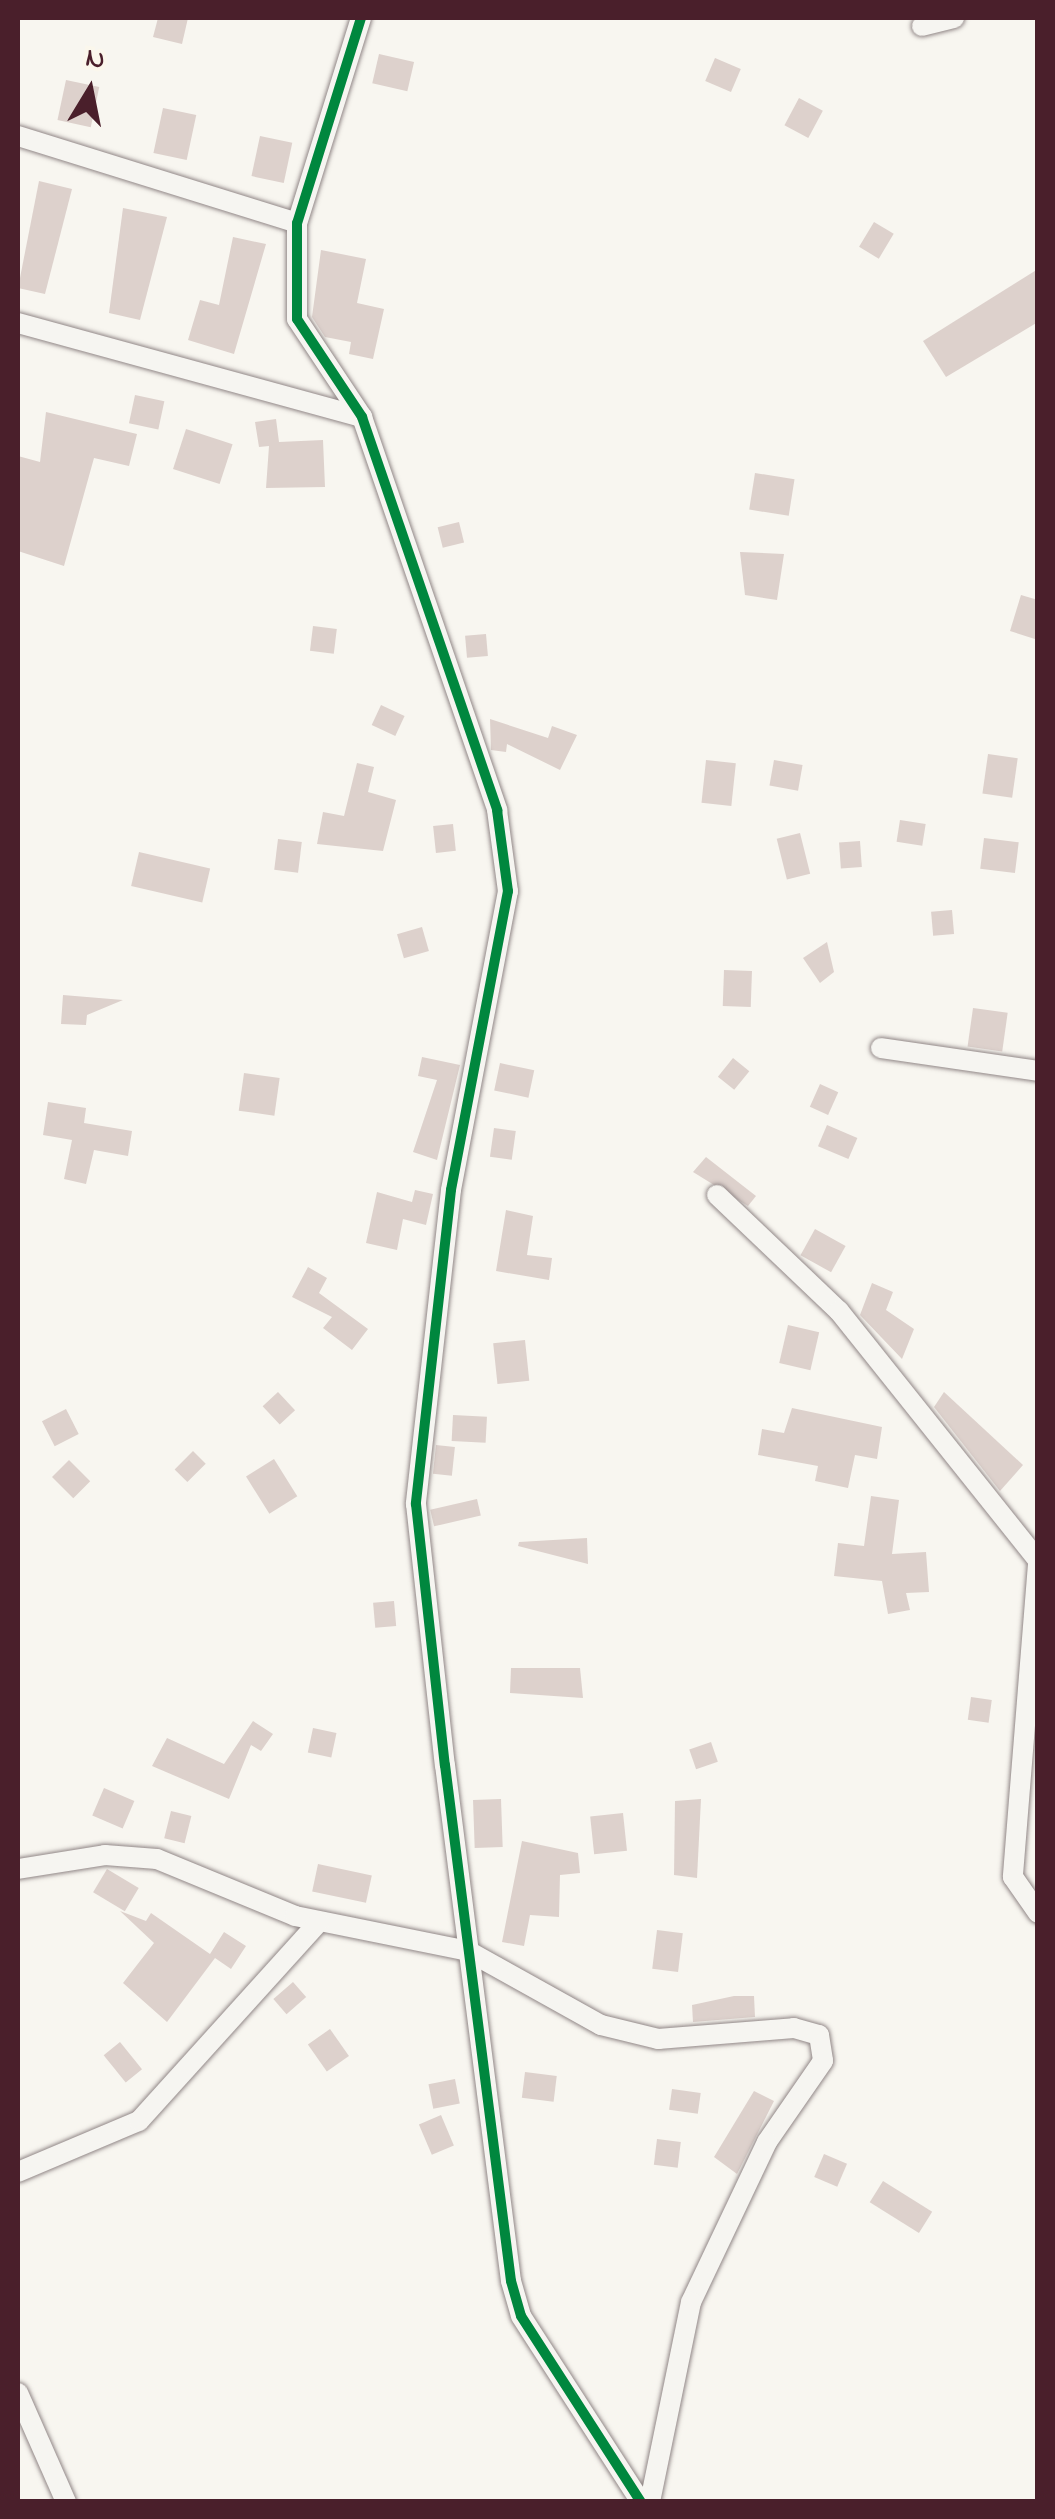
<!DOCTYPE html>
<html>
<head>
<meta charset="utf-8">
<style>
	body { margin:0 }
	#map { position:relative; width:1055px; height:2519px; overflow:hidden; background:#f8f6f0; font-family:"Indie Flower",sans-serif }
	div>[style] { position:absolute }
	.building>* { inset:0; background:#ddd1cc; transform-origin:0 0 }
	.roads { filter:drop-shadow(0 0 2px #918787) drop-shadow(0 0 2px #918787) }
	.minor>* { height:20px; margin:-10px; padding:0 10px; transform-origin:10px; border-radius:10px; background:#f6f5f1 }
	.cycleway>* { height:10px; margin:-5px; padding:0 5px; transform-origin:5px; border-radius:5px; background:#00873e }
	span { translate:-50% -50%; white-space:nowrap; text-align:center; line-height:1.15; -webkit-text-stroke:10px #fbf7ec; paint-order:stroke }
	.frame { position:absolute; inset:0; border:20px solid #4a1f2b; pointer-events:none }
	.north { position:absolute; left:40px; top:40px; width:100px; height:100px; -webkit-text-stroke:8px #fbf7ec; paint-order:stroke; rotate:10deg; font-size:28px; font-weight:700; line-height:40px; text-align:center; color:#4a1f2b }
	.north::after { content:''; display:block; margin:auto; width:35px; height:45px; background:#4a1f2b; clip-path:polygon(50% 0,100% 100%,50% 72%,0 100%) }
</style>
</head>
<body>
<div id="map">
	<div class="building">
		<i style="clip-path:polygon(158px 18px,188px 18px,182px 44px,153px 37px)"></i>
		<i style="left:379px;top:54px;width:36px;height:30px;rotate:13deg"></i>
		<i style="left:715px;top:58px;width:28px;height:25px;rotate:23deg"></i>
		<i style="left:66px;top:80px;width:34px;height:41px;rotate:12deg"></i>
		<i style="left:799px;top:98px;width:27px;height:31px;rotate:28deg"></i>
		<i style="left:163px;top:108px;width:34px;height:46px;rotate:12deg"></i>
		<i style="left:260px;top:136px;width:33px;height:41px;rotate:12deg"></i>
		<i style="clip-path:polygon(39px 181px,72px 189px,45px 294px,18px 288px)"></i>
		<i style="clip-path:polygon(123px 208px,167px 217px,140px 320px,109px 313px)"></i>
		<i style="left:874px;top:222px;width:23px;height:29px;rotate:31deg"></i>
		<i style="clip-path:polygon(233px 237px,266px 244px,234px 354px,188px 340px,200px 300px,219px 305px)"></i>
		<i style="clip-path:polygon(321px 250px,366px 259px,357px 303px,384px 309px,373px 359px,349px 354px,351px 342px,325px 337px,312px 317px)"></i>
		<i style="clip-path:polygon(1038px 269px,1038px 322px,946px 377px,923px 341px)"></i>
		<i style="left:135px;top:395px;width:30px;height:29px;rotate:12deg"></i>
		<i style="clip-path:polygon(46px 412px,137px 434px,129px 466px,94px 458px,64px 566px,18px 551px,18px 456px,40px 462px)"></i>
		<i style="clip-path:polygon(276px 419px,279px 442px,323px 440px,325px 487px,266px 488px,269px 446px,259px 447px,255px 422px)"></i>
		<i style="left:186px;top:429px;width:49px;height:42px;rotate:18deg"></i>
		<i style="left:755px;top:473px;width:40px;height:37px;rotate:9deg"></i>
		<i style="left:459px;top:522px;width:21px;height:22px;rotate:76deg"></i>
		<i style="clip-path:polygon(740px 552px,784px 554px,777px 600px,745px 595px)"></i>
		<i style="clip-path:polygon(1021px 595px,1038px 600px,1038px 640px,1010px 631px)"></i>
		<i style="left:313px;top:626px;width:24px;height:25px;rotate:7deg"></i>
		<i style="left:486px;top:634px;width:22px;height:21px;rotate:85deg"></i>
		<i style="left:381px;top:705px;width:26px;height:22px;rotate:25deg"></i>
		<i style="clip-path:polygon(490px 719px,548px 738px,552px 726px,577px 735px,560px 770px,507px 744px,506px 752px,491px 750px)"></i>
		<i style="left:988px;top:754px;width:30px;height:40px;rotate:8deg"></i>
		<i style="left:706px;top:760px;width:30px;height:43px;rotate:6deg"></i>
		<i style="left:774px;top:760px;width:29px;height:26px;rotate:10deg"></i>
		<i style="clip-path:polygon(357px 763px,374px 767px,368px 792px,396px 800px,383px 851px,317px 844px,323px 812px,344px 816px)"></i>
		<i style="left:900px;top:820px;width:26px;height:22px;rotate:9deg"></i>
		<i style="left:453px;top:824px;width:27px;height:20px;rotate:84deg"></i>
		<i style="left:800px;top:833px;width:42px;height:24px;rotate:76deg"></i>
		<i style="left:984px;top:838px;width:35px;height:31px;rotate:7deg"></i>
		<i style="left:278px;top:839px;width:24px;height:31px;rotate:7deg"></i>
		<i style="left:860px;top:841px;width:26px;height:21px;rotate:86deg"></i>
		<i style="left:139px;top:852px;width:73px;height:35px;rotate:13deg"></i>
		<i style="left:952px;top:910px;width:24px;height:21px;rotate:85deg"></i>
		<i style="left:422px;top:927px;width:25px;height:26px;rotate:74deg"></i>
		<i style="clip-path:polygon(827px 942px,834px 972px,820px 983px,803px 958px)"></i>
		<i style="left:724px;top:970px;width:28px;height:36px;rotate:2deg"></i>
		<i style="clip-path:polygon(63px 995px,123px 1000px,87px 1015px,86px 1025px,61px 1024px)"></i>
		<i style="left:973px;top:1008px;width:35px;height:39px;rotate:8deg"></i>
		<i style="clip-path:polygon(422px 1057px,460px 1065px,437px 1160px,413px 1152px,437px 1080px,418px 1076px)"></i>
		<i style="left:733px;top:1058px;width:21px;height:24px;rotate:39deg"></i>
		<i style="left:500px;top:1063px;width:35px;height:28px;rotate:12deg"></i>
		<i style="left:244px;top:1073px;width:36px;height:38px;rotate:8deg"></i>
		<i style="left:820px;top:1084px;width:20px;height:25px;rotate:24deg"></i>
		<i style="clip-path:polygon(48px 1102px,86px 1108px,84px 1123px,132px 1131px,128px 1156px,94px 1150px,86px 1184px,64px 1179px,72px 1140px,43px 1135px)"></i>
		<i style="left:827px;top:1125px;width:33px;height:23px;rotate:23deg"></i>
		<i style="left:494px;top:1128px;width:22px;height:29px;rotate:8deg"></i>
		<i style="clip-path:polygon(706px 1157px,756px 1196px,748px 1206px,693px 1172px)"></i>
		<i style="clip-path:polygon(415px 1190px,433px 1194px,426px 1225px,403px 1219px,397px 1250px,366px 1243px,377px 1192px,412px 1202px)"></i>
		<i style="clip-path:polygon(506px 1210px,533px 1216px,527px 1255px,552px 1258px,549px 1280px,496px 1271px)"></i>
		<i style="left:815px;top:1229px;width:35px;height:30px;rotate:29deg"></i>
		<i style="clip-path:polygon(308px 1267px,327px 1278px,319px 1293px,368px 1329px,352px 1350px,323px 1328px,332px 1317px,292px 1297px)"></i>
		<i style="clip-path:polygon(872px 1283px,893px 1292px,886px 1310px,914px 1329px,902px 1359px,860px 1315px)"></i>
		<i style="left:788px;top:1325px;width:32px;height:39px;rotate:13deg"></i>
		<i style="left:525px;top:1340px;width:41px;height:32px;rotate:84deg"></i>
		<i style="left:278px;top:1392px;width:25px;height:21px;rotate:47deg"></i>
		<i style="clip-path:polygon(944px 1392px,1023px 1465px,1000px 1491px,934px 1407px)"></i>
		<i style="clip-path:polygon(792px 1408px,882px 1427px,877px 1459px,855px 1455px,848px 1488px,815px 1481px,818px 1466px,758px 1455px,762px 1429px,784px 1433px)"></i>
		<i style="left:66px;top:1409px;width:28px;height:27px;rotate:63deg"></i>
		<i style="left:453px;top:1415px;width:34px;height:26px;rotate:3deg"></i>
		<i style="left:436px;top:1445px;width:19px;height:29px;rotate:6deg"></i>
		<i style="left:193px;top:1451px;width:18px;height:26px;rotate:45deg"></i>
		<i style="left:274px;top:1459px;width:44px;height:33px;rotate:58deg"></i>
		<i style="left:69px;top:1460px;width:30px;height:24px;rotate:45deg"></i>
		<i style="clip-path:polygon(871px 1496px,899px 1500px,892px 1554px,926px 1552px,929px 1592px,906px 1593px,910px 1610px,888px 1614px,882px 1581px,834px 1576px,838px 1543px,864px 1546px)"></i>
		<i style="left:477px;top:1499px;width:17px;height:48px;rotate:77deg"></i>
		<i style="clip-path:polygon(587px 1538px,588px 1564px,518px 1546px,519px 1542px)"></i>
		<i style="left:394px;top:1601px;width:25px;height:21px;rotate:85deg"></i>
		<i style="clip-path:polygon(511px 1668px,580px 1668px,583px 1698px,510px 1693px)"></i>
		<i style="left:971px;top:1697px;width:21px;height:23px;rotate:8deg"></i>
		<i style="clip-path:polygon(253px 1721px,273px 1734px,261px 1751px,251px 1745px,229px 1799px,152px 1766px,167px 1738px,224px 1764px)"></i>
		<i style="left:313px;top:1728px;width:24px;height:25px;rotate:12deg"></i>
		<i style="left:711px;top:1742px;width:21px;height:23px;rotate:71deg"></i>
		<i style="left:104px;top:1788px;width:33px;height:30px;rotate:23deg"></i>
		<i style="left:501px;top:1799px;width:48px;height:28px;rotate:88deg"></i>
		<i style="clip-path:polygon(701px 1799px,697px 1878px,674px 1875px,675px 1801px)"></i>
		<i style="left:171px;top:1811px;width:21px;height:28px;rotate:14deg"></i>
		<i style="left:623px;top:1813px;width:38px;height:33px;rotate:84deg"></i>
		<i style="clip-path:polygon(522px 1841px,578px 1853px,580px 1873px,560px 1875px,559px 1917px,530px 1915px,524px 1946px,502px 1942px)"></i>
		<i style="left:318px;top:1864px;width:55px;height:28px;rotate:12deg"></i>
		<i style="left:107px;top:1869px;width:37px;height:27px;rotate:31deg"></i>
		<i style="clip-path:polygon(120px 1911px,146px 1921px,151px 1913px,210px 1954px,224px 1932px,246px 1946px,231px 1969px,215px 1958px,167px 2022px,123px 1983px,154px 1943px)"></i>
		<i style="left:657px;top:1930px;width:26px;height:39px;rotate:7deg"></i>
		<i style="left:293px;top:1982px;width:20px;height:26px;rotate:49deg"></i>
		<i style="clip-path:polygon(734px 1996px,754px 1996px,755px 2017px,693px 2022px,692px 2005px)"></i>
		<i style="left:330px;top:2029px;width:33px;height:27px;rotate:55deg"></i>
		<i style="left:120px;top:2042px;width:35px;height:21px;rotate:51deg"></i>
		<i style="left:525px;top:2072px;width:32px;height:26px;rotate:7deg"></i>
		<i style="left:455px;top:2079px;width:25px;height:27px;rotate:79deg"></i>
		<i style="left:672px;top:2089px;width:29px;height:21px;rotate:8deg"></i>
		<i style="clip-path:polygon(754px 2091px,774px 2101px,737px 2174px,714px 2157px)"></i>
		<i style="left:441px;top:2115px;width:33px;height:24px;rotate:67deg"></i>
		<i style="left:657px;top:2139px;width:24px;height:26px;rotate:7deg"></i>
		<i style="left:824px;top:2154px;width:25px;height:25px;rotate:23deg"></i>
		<i style="left:883px;top:2181px;width:58px;height:25px;rotate:32deg"></i>
	</div>
	<div class="roads">
		<div class="minor">
			<i style="left:361px;top:18px;width:215px;rotate:107.3deg"></i>
			<i style="left:297px;top:223px;width:96px;rotate:90deg"></i>
			<i style="left:297px;top:319px;width:118px;rotate:56.4deg"></i>
			<i style="left:362px;top:417px;width:416px;rotate:71deg"></i>
			<i style="left:497px;top:810px;width:82px;rotate:82.3deg"></i>
			<i style="left:508px;top:891px;width:304px;rotate:100.8deg"></i>
			<i style="left:451px;top:1190px;width:316px;rotate:96.4deg"></i>
			<i style="left:416px;top:1504px;width:263px;rotate:83.7deg"></i>
			<i style="left:445px;top:1765px;width:520px;rotate:82.71deg"></i>
			<i style="left:511px;top:2281px;width:36px;rotate:74deg"></i>
			<i style="left:521px;top:2316px;width:221px;rotate:57.2deg"></i>
			<i style="left:922px;top:26px;width:33px;rotate:-14deg"></i>
			<i style="left:18px;top:136px;width:292px;rotate:17.3deg"></i>
			<i style="left:18px;top:323px;width:357px;rotate:15.3deg"></i>
			<i style="left:881px;top:1048px;width:159px;rotate:8.3deg"></i>
			<i style="left:717px;top:1195px;width:168px;rotate:43.6deg"></i>
			<i style="left:839px;top:1311px;width:319px;rotate:51.4deg"></i>
			<i style="left:1038px;top:1564px;width:314px;rotate:94.6deg"></i>
			<i style="left:1013px;top:1877px;width:44px;rotate:55.2deg"></i>
			<i style="left:18px;top:1869px;width:88px;rotate:-9.1deg"></i>
			<i style="left:105px;top:1855px;width:52px;rotate:4.4deg"></i>
			<i style="left:157px;top:1859px;width:149px;rotate:22.4deg"></i>
			<i style="left:295px;top:1916px;width:177px;rotate:11.4deg"></i>
			<i style="left:468px;top:1951px;width:152px;rotate:29.1deg"></i>
			<i style="left:601px;top:2025px;width:59px;rotate:13.8deg"></i>
			<i style="left:658px;top:2039px;width:136px;rotate:-4.6deg"></i>
			<i style="left:794px;top:2028px;width:26px;rotate:16deg"></i>
			<i style="left:819px;top:2035px;width:26px;rotate:81deg"></i>
			<i style="left:823px;top:2061px;width:98px;rotate:124.7deg"></i>
			<i style="left:767px;top:2142px;width:177px;rotate:115.4deg"></i>
			<i style="left:691px;top:2302px;width:204px;rotate:101.6deg"></i>
			<i style="left:18px;top:2172px;width:131px;rotate:-22.9deg"></i>
			<i style="left:139px;top:2121px;width:268px;rotate:-47.9deg"></i>
			<i style="left:18px;top:2393px;width:119px;rotate:66.2deg"></i>
		</div>
	</div>
	<div class="cycleway">
		<i style="left:361px;top:18px;width:215px;rotate:107.3deg"></i>
		<i style="left:297px;top:223px;width:96px;rotate:90deg"></i>
		<i style="left:297px;top:319px;width:118px;rotate:56.4deg"></i>
		<i style="left:362px;top:417px;width:416px;rotate:71deg"></i>
		<i style="left:497px;top:810px;width:82px;rotate:82.3deg"></i>
		<i style="left:508px;top:891px;width:304px;rotate:100.8deg"></i>
		<i style="left:451px;top:1190px;width:316px;rotate:96.4deg"></i>
		<i style="left:416px;top:1504px;width:263px;rotate:83.7deg"></i>
		<i style="left:445px;top:1765px;width:520px;rotate:82.71deg"></i>
		<i style="left:511px;top:2281px;width:36px;rotate:74deg"></i>
		<i style="left:521px;top:2316px;width:221px;rotate:57.2deg"></i>
	</div>
	<div class="frame"></div>
	<div class="north">N</div>
</div>
</body>
</html>
